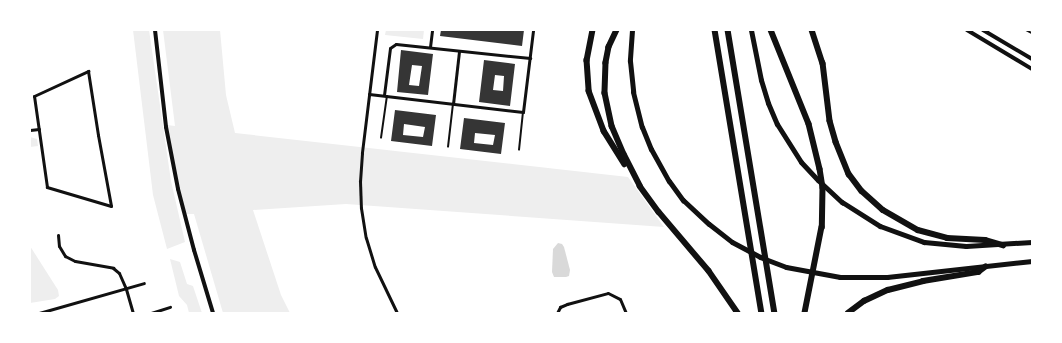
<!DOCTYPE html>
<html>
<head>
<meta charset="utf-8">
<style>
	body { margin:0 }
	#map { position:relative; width:1062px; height:343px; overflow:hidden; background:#fff; font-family:Raleway,sans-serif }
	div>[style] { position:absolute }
	.green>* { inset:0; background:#eee }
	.water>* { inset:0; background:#d9d9d9 }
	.building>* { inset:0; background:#353535 }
	.service>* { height:1.5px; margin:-0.75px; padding:0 0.75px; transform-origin:0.75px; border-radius:0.75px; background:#111 }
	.minor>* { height:3px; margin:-1.5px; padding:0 1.5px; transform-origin:1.5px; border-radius:1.5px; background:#111 }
	.secondary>* { height:4px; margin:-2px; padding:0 2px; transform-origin:2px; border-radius:2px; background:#111 }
	.trunk>* { height:5px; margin:-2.5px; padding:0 2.5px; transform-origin:2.5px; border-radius:2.5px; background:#111 }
	.motorway>* { height:5.5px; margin:-2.75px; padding:0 2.75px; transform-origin:2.75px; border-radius:2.75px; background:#111 }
	span { translate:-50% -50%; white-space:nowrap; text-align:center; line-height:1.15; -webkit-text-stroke:4px #fff; paint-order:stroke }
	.frame { position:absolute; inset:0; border:31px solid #fff; pointer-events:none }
</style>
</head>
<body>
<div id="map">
	<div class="green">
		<i style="clip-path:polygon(133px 30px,149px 30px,171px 181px,185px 242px,167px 249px,153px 195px)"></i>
		<i style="clip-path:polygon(163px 30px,220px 30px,226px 95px,235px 133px,628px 177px,664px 227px,346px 204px,253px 210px,281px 295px,290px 313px,223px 313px,194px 214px,186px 214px,179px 188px,167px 125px,175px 126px)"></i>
		<i style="clip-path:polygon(386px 30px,424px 30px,423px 39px,385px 35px)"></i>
		<i style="clip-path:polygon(30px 137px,37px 139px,38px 146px,30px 147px)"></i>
		<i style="clip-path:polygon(30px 246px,58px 290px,59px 296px,55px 299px,30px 303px)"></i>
		<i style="clip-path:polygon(170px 259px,180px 262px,187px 284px,193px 286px,202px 313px,189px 313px,187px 305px,179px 296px)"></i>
	</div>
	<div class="water">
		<i style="clip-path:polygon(558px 243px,562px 244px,564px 247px,570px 270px,569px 276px,566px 277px,554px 277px,552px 272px,553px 249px)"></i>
	</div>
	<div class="building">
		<i style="clip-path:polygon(441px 30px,524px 30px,522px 46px,440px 36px)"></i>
		<i style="clip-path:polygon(evenodd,401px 50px,433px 54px,428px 95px,397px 92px,401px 50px,412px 65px,422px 66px,419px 86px,409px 85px,412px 65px)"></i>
		<i style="clip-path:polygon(evenodd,484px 60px,515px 64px,510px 106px,479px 102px,484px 60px,495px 75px,504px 76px,503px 91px,493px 90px,495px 75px)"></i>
		<i style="clip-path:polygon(evenodd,395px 110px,436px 115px,432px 146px,391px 141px,395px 110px,404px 124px,425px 127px,423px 137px,403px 135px,404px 124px)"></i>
		<i style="clip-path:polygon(evenodd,464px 118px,505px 123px,501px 154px,460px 149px,464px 118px,475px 133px,495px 135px,493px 145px,474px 143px,475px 133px)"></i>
	</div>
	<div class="service">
		<i style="left:1026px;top:30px;width:7px;rotate:27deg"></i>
		<i style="left:381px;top:138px;width:42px;rotate:-81.9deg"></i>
		<i style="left:448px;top:147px;width:43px;rotate:-83.4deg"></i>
		<i style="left:519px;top:150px;width:38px;rotate:-84deg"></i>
	</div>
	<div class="minor">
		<i style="left:377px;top:30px;width:124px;rotate:97deg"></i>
		<i style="left:362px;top:153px;width:28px;rotate:94deg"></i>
		<i style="left:360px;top:181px;width:27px;rotate:88deg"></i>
		<i style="left:361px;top:208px;width:30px;rotate:81deg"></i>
		<i style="left:366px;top:238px;width:30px;rotate:73deg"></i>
		<i style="left:375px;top:267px;width:51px;rotate:64.4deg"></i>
		<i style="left:430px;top:47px;width:17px;rotate:-83deg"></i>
		<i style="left:88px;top:71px;width:65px;rotate:81.1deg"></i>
		<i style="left:98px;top:135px;width:72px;rotate:79.6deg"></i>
		<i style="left:111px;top:206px;width:67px;rotate:-163.5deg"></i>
		<i style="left:47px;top:187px;width:92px;rotate:-98.1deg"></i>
		<i style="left:34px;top:96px;width:60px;rotate:-24.8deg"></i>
		<i style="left:369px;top:94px;width:155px;rotate:6.7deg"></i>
		<i style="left:523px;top:112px;width:83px;rotate:-83deg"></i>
		<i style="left:384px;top:95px;width:47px;rotate:-82.7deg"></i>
		<i style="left:390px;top:48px;width:7px;rotate:-34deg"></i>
		<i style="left:396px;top:44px;width:135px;rotate:6deg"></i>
		<i style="left:453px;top:104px;width:53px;rotate:-83.5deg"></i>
		<i style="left:30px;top:130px;width:9px;rotate:-6deg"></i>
		<i style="left:58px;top:235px;width:11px;rotate:85deg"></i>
		<i style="left:59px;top:246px;width:12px;rotate:59deg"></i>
		<i style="left:65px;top:256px;width:11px;rotate:27deg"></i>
		<i style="left:75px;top:261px;width:39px;rotate:10deg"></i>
		<i style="left:113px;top:268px;width:8px;rotate:40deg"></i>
		<i style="left:119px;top:273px;width:17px;rotate:66deg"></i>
		<i style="left:126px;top:289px;width:25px;rotate:74deg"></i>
		<i style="left:39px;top:313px;width:109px;rotate:-15.9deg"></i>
		<i style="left:151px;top:313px;width:20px;rotate:-18deg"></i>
		<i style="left:557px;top:313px;width:7px;rotate:-63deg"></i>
		<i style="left:560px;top:307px;width:8px;rotate:-23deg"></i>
		<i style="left:567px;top:304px;width:42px;rotate:-15deg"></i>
		<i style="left:608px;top:293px;width:13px;rotate:27deg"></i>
		<i style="left:620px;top:299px;width:15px;rotate:67deg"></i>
	</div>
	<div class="secondary">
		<i style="left:155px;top:30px;width:98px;rotate:83.5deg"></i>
		<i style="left:166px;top:127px;width:63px;rotate:79deg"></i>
		<i style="left:178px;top:189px;width:63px;rotate:75.3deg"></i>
		<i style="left:194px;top:250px;width:66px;rotate:73.2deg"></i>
		<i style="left:967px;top:30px;width:76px;rotate:31deg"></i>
		<i style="left:983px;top:30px;width:57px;rotate:30.6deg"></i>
	</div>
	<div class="trunk">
		<i style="left:632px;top:30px;width:31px;rotate:94deg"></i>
		<i style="left:630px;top:61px;width:31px;rotate:84deg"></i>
		<i style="left:633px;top:92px;width:36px;rotate:76deg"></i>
		<i style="left:642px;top:127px;width:24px;rotate:68deg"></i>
		<i style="left:651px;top:149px;width:37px;rotate:61deg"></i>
		<i style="left:669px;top:181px;width:24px;rotate:54deg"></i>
		<i style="left:683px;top:200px;width:35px;rotate:43deg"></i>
		<i style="left:709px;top:224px;width:29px;rotate:38deg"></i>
		<i style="left:732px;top:242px;width:32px;rotate:28deg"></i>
		<i style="left:760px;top:257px;width:28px;rotate:21deg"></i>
		<i style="left:786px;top:267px;width:55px;rotate:10.5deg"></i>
		<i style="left:840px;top:277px;width:47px"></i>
		<i style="left:887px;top:277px;width:146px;rotate:-6.3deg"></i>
		<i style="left:751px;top:30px;width:51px;rotate:78.7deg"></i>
		<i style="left:761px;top:80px;width:24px;rotate:73deg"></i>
		<i style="left:768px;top:103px;width:23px;rotate:67deg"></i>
		<i style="left:777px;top:124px;width:45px;rotate:57.7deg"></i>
		<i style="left:801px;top:162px;width:25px;rotate:47deg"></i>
		<i style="left:818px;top:180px;width:33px;rotate:43deg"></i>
		<i style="left:842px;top:202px;width:45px;rotate:32.3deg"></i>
		<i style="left:880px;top:226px;width:47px;rotate:20deg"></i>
		<i style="left:924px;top:242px;width:42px;rotate:5.4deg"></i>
		<i style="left:966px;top:246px;width:66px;rotate:-3.5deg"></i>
	</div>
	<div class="motorway">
		<i style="left:593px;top:30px;width:31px;rotate:101deg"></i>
		<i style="left:587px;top:60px;width:31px;rotate:86deg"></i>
		<i style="left:589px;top:91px;width:43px;rotate:69.4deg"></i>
		<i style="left:604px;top:131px;width:39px;rotate:58deg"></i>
		<i style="left:617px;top:30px;width:19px;rotate:115deg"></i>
		<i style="left:609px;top:47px;width:16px;rotate:101deg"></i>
		<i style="left:606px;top:63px;width:30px;rotate:92deg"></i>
		<i style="left:605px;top:93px;width:34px;rotate:78deg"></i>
		<i style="left:612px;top:126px;width:30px;rotate:67deg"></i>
		<i style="left:624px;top:154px;width:36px;rotate:63deg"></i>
		<i style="left:640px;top:186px;width:32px;rotate:54deg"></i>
		<i style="left:659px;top:212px;width:77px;rotate:49.7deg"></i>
		<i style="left:709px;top:271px;width:51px;rotate:55.4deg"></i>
		<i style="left:715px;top:30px;width:287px;rotate:80.6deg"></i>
		<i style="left:728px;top:30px;width:287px;rotate:80.6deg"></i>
		<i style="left:771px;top:30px;width:101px;rotate:68deg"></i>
		<i style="left:809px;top:124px;width:46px;rotate:76.3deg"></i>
		<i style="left:820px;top:169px;width:19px;rotate:81deg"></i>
		<i style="left:823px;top:188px;width:39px;rotate:91deg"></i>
		<i style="left:822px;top:227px;width:88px;rotate:101.2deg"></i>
		<i style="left:812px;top:30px;width:35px;rotate:72deg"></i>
		<i style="left:823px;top:63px;width:58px;rotate:83.1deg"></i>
		<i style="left:830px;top:121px;width:22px;rotate:74deg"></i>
		<i style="left:836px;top:142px;width:35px;rotate:68deg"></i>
		<i style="left:849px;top:174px;width:21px;rotate:53deg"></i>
		<i style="left:862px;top:191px;width:28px;rotate:42deg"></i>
		<i style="left:883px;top:210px;width:40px;rotate:29.7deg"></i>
		<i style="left:918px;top:230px;width:30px;rotate:15deg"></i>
		<i style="left:947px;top:238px;width:38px;rotate:3deg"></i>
		<i style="left:985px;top:240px;width:19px;rotate:16deg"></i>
		<i style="left:848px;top:313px;width:20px;rotate:-37deg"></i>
		<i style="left:864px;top:301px;width:26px;rotate:-25deg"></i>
		<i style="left:888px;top:290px;width:36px;rotate:-14deg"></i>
		<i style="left:923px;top:281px;width:56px;rotate:-9.3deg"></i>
		<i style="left:978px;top:272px;width:9px;rotate:-36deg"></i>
	</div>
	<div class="frame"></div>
</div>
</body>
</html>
